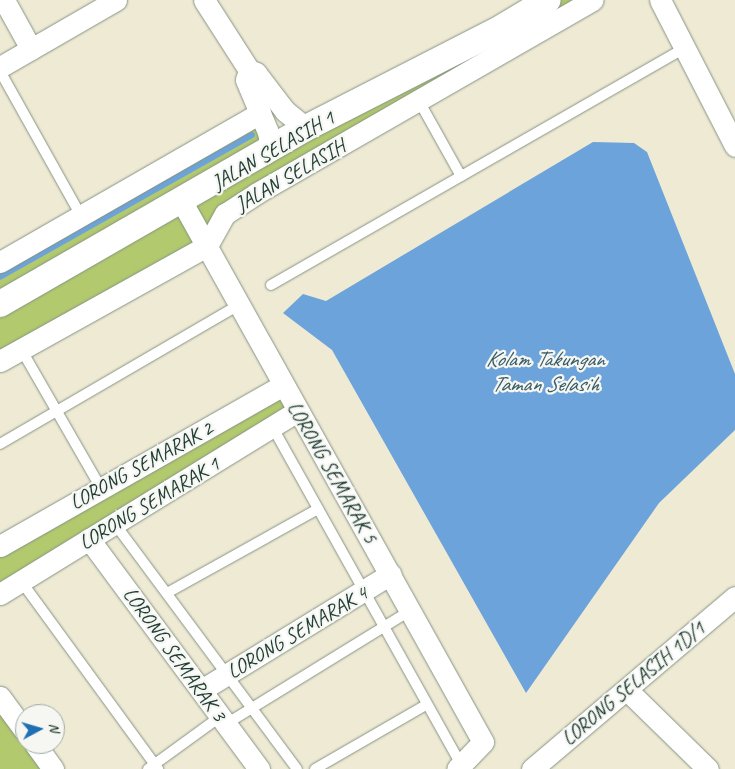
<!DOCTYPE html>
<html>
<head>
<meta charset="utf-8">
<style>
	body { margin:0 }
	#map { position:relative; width:735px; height:769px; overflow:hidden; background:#eeead4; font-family:Caveat,sans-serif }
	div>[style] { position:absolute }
	.green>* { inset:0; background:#b2c96e }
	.water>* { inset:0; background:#6da3db }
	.stream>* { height:5.5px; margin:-2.75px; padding:0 2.75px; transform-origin:2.75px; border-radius:2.75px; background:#6da3db }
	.roads { filter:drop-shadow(0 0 1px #869484) drop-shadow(0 0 1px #869484) }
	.service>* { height:10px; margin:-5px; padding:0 5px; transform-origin:5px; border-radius:5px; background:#fff }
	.minor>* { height:21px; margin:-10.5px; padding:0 10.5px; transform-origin:10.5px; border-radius:10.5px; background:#fff }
	.tertiary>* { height:26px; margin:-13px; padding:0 13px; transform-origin:13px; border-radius:13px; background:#fff }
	span { translate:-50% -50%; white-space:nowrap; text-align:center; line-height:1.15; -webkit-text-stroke:4.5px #f6f6f2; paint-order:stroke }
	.street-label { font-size:21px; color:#1f3d34 }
	.water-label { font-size:22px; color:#365c66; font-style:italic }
	.north { position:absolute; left:15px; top:704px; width:50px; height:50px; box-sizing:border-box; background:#f6f6f2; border:1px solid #a0aca6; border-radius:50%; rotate:84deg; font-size:14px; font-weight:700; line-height:20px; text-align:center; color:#1f3d34 }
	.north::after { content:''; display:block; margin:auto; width:18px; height:22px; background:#1f6fb2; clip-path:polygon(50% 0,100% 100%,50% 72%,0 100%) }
</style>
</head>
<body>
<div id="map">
	<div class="green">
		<i style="clip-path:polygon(548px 0,589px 0,257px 193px,207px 246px,0 361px,0 262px,260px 113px,271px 148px)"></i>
		<i style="clip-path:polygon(283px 385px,297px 411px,0 595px,0 546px)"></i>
		<i style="clip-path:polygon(0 697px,25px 731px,25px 744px,53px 769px,0 769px)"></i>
	</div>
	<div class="water">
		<i style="clip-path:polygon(593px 142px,634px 143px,647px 152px,735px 374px,735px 430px,659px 503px,526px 693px,332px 350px,283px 313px,303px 294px,326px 301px)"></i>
	</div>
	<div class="stream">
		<i style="left:0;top:277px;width:289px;rotate:-29.4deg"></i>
	</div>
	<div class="roads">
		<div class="service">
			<i style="left:0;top:71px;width:166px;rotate:60.8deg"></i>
			<i style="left:419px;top:101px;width:86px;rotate:60.8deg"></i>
			<i style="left:271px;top:285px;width:476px;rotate:-29.8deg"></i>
			<i style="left:21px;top:349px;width:160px;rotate:60.1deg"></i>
			<i style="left:273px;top:428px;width:385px;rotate:60.8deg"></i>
			<i style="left:0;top:444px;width:276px;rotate:-30.2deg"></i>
			<i style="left:115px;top:524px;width:305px;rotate:53.4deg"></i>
			<i style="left:21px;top:581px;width:233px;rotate:53.9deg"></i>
			<i style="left:167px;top:593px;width:173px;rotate:-29.1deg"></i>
			<i style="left:226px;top:724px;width:217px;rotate:-31.6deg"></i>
			<i style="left:148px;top:769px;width:90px;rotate:-36deg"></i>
			<i style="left:315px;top:769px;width:128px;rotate:-30deg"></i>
		</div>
		<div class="minor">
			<i style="left:4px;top:0;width:56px;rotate:61.1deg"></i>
			<i style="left:204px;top:0;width:83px;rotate:57.3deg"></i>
			<i style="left:660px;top:0;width:164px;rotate:62.8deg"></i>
			<i style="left:0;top:67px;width:134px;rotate:-30deg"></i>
			<i style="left:249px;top:70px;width:10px;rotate:107deg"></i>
			<i style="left:246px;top:80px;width:56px;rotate:67.1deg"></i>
			<i style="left:268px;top:132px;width:17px;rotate:80deg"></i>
			<i style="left:249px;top:70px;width:8px;rotate:23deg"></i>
			<i style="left:256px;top:73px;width:48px;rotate:52.7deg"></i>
			<i style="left:285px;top:111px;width:27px;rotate:39deg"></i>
			<i style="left:182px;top:202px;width:618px;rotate:60.86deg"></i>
			<i style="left:483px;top:742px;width:37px;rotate:134deg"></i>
			<i style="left:0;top:262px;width:300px;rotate:-29.8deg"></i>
			<i style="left:0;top:361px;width:237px;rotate:-29.1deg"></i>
			<i style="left:207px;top:246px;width:37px;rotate:-61deg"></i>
			<i style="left:225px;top:214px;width:38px;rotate:-33deg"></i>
			<i style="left:257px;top:193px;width:387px;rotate:-29.9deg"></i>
			<i style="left:89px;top:539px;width:286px;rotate:53.5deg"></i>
			<i style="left:0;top:546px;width:326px;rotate:-29.6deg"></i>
			<i style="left:0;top:594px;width:349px;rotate:-31.6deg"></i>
			<i style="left:203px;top:689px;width:220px;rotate:-31.5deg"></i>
			<i style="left:627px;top:690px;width:113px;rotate:44.3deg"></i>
			<i style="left:0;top:697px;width:42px;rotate:53.7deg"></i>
			<i style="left:35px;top:744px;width:31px;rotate:54deg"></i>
			<i style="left:532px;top:769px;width:266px;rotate:-40.3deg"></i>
		</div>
		<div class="tertiary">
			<i style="left:0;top:304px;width:353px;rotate:-29.9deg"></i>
			<i style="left:306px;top:128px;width:221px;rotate:-27.1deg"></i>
			<i style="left:503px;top:27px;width:52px;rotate:-31deg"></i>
		</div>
	</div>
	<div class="street-label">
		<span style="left:273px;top:150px;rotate:-30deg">JALAN SELASIH 1</span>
		<span style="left:290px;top:175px;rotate:-30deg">JALAN SELASIH</span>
		<span style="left:141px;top:465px;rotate:-29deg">LORONG SEMARAK 2</span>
		<span style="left:333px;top:472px;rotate:60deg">LORONG SEMARAK 5</span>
		<span style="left:149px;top:503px;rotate:-31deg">LORONG SEMARAK 1</span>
		<span style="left:297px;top:632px;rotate:-31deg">LORONG SEMARAK 4</span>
		<span style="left:175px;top:654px;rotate:54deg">LORONG SEMARAK 3</span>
		<span style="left:633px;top:683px;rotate:-40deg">LORONG SELASIH 1D/1</span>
	</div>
	<div class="water-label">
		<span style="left:545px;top:372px">Kolam Takungan<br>Taman Selasih</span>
	</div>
	<div class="north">N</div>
</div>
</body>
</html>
